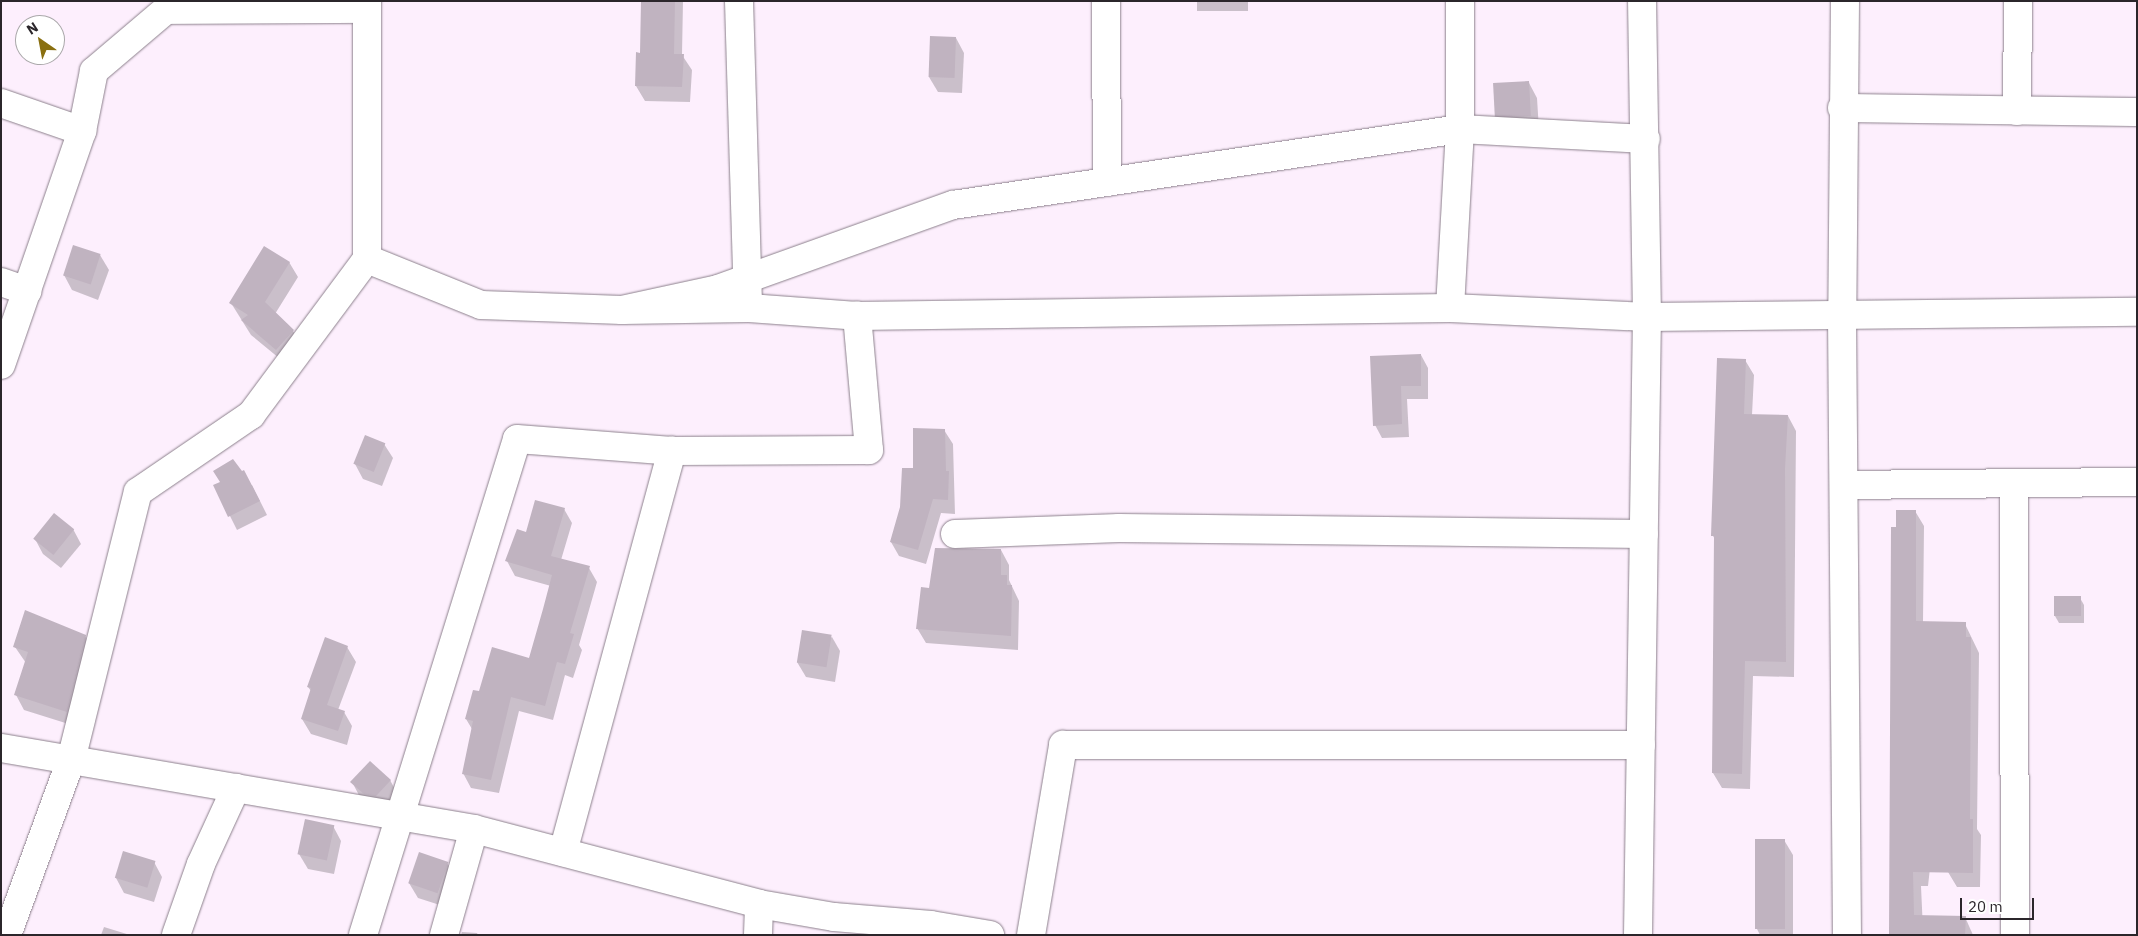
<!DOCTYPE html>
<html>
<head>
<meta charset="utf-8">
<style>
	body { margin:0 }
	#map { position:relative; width:2138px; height:936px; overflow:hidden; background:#fdeffd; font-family:"IBM Plex Sans",sans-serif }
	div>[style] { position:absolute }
	.shadow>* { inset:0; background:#0003; transform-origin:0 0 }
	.building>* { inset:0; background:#c0b3c0; transform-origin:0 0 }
	.roads { filter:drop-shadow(0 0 1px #8c808c) drop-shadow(0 0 1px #8c808c) }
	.minor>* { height:28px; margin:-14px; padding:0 14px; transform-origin:14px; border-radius:14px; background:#fff }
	span { translate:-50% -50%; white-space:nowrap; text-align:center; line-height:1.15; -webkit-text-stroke:5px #fff; paint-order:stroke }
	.frame { position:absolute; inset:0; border:2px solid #2b262b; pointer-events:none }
	.north { position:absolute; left:15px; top:15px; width:50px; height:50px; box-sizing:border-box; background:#fff; border:1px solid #aaa8aa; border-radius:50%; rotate:327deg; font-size:14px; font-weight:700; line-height:20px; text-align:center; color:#2b262b }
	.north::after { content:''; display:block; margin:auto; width:18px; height:22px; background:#896f10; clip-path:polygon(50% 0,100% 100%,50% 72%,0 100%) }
	.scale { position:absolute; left:1960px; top:898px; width:74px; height:22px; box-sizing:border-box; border:2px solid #2b262b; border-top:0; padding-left:6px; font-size:15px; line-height:18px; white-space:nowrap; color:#2b262b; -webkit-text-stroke:4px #fff; paint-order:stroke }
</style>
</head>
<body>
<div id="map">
	<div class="shadow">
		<i style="clip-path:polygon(642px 1px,683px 1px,682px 55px,692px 70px,690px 102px,645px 101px,636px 86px,642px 54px)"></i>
		<i style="left:1197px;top:1px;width:51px;height:10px"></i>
		<i style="clip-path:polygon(956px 38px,964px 53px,962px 93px,938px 92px,929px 77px)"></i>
		<i style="clip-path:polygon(1529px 83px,1537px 98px,1539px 130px,1503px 130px,1495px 115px)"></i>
		<i style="clip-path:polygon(100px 255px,109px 270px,98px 300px,72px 290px,64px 275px)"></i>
		<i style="clip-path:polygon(289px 262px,298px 277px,275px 314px,293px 331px,302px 346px,285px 363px,251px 335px,231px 303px)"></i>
		<i style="clip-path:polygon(1421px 355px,1428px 368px,1428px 399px,1407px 399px,1409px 437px,1382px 438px,1375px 425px)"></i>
		<i style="clip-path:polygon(1745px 360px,1754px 375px,1752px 415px,1788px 416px,1796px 431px,1794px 677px,1753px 676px,1750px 789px,1722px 788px,1713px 773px,1716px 541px,1713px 536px)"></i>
		<i style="clip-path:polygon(944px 430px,953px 444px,955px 514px,941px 513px,926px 564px,899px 556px,891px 542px,914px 469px)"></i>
		<i style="clip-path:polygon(384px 444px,393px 458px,382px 486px,363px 479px,355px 464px)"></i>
		<i style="clip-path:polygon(252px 485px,267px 515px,237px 530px,215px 486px)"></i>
		<i style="clip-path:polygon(564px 509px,572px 523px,561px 560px,589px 568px,597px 582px,579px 645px,582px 650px,573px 678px,565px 675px,553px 720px,519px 711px,499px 793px,471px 788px,463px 773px,472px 729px,466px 719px,480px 693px,529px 660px,551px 586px,515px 576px,507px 561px,527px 533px)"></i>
		<i style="clip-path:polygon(1915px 511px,1924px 526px,1923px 623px,1965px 624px,1979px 653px,1977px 829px,1981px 835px,1980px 887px,1957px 887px,1948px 872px,1931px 859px,1928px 886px,1921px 886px,1923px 930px,1892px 935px,1897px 528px)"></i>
		<i style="clip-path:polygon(73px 529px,81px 544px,61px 568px,43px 554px,35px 539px)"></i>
		<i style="clip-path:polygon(1001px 550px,1009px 565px,1009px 580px,1019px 601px,1018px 650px,926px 643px,917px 628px,930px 589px)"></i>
		<i style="clip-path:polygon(2080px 598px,2084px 605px,2084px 623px,2059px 623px,2055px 616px)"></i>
		<i style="clip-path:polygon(85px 636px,94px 650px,75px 726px,24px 710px,16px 695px,26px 663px,15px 647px)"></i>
		<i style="clip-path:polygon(832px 637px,840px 651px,835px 682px,806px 677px,797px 662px)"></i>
		<i style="clip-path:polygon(347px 647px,356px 662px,338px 710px,344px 712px,352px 726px,347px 745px,311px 734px,302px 719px,311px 691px,308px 687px)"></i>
		<i style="clip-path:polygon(390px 780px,398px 795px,384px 811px,360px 797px,352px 782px)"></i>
		<i style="clip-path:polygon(333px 826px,341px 841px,334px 874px,308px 869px,299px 854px)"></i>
		<i style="clip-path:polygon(1784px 840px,1793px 855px,1793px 935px,1760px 935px,1757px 929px)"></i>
		<i style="clip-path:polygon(154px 862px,162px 877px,154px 902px,124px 893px,116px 878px)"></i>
		<i style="clip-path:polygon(447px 863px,456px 878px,446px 907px,418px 898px,409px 883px)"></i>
		<i style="clip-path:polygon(1965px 917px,1973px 935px,1947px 935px)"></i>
		<i style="clip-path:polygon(104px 927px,130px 935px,101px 935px)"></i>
		<i style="clip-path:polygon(462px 932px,477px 933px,478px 935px,461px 935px)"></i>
	</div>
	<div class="building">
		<i style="clip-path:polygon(641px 1px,675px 1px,674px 54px,684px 54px,682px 87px,635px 86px,636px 52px,640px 53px)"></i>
		<i style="left:930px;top:36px;width:26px;height:41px;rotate:2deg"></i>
		<i style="left:1529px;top:81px;width:35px;height:36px;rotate:87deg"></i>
		<i style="left:73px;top:245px;width:29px;height:32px;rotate:18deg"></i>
		<i style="clip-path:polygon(264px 246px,290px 262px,265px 302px,294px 330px,276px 350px,241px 320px,248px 315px,229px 303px)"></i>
		<i style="clip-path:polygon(1421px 354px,1421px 386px,1401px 386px,1402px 424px,1373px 426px,1370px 356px)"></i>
		<i style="clip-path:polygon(1717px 358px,1746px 359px,1744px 414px,1788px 415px,1785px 469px,1786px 662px,1745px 661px,1742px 774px,1712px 773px,1714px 536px,1711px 536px)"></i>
		<i style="clip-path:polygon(913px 428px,945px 429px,946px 471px,949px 471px,948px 500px,933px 499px,918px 550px,890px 542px,900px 507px,902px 468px,913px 468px)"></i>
		<i style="left:365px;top:435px;width:22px;height:31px;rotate:22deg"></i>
		<i style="clip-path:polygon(233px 459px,242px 471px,244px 470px,260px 501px,228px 517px,213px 485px,220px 482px,213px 471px)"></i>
		<i style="clip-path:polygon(535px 500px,565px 508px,551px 556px,590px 566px,570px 633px,574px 634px,565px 664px,557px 662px,545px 706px,511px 697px,491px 780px,462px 774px,473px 721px,465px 719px,473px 690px,479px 691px,492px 647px,529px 658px,543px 609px,552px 575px,505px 561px,517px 529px,526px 532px)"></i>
		<i style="clip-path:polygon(1896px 510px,1916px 510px,1916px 621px,1966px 622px,1966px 637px,1971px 637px,1970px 819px,1973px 819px,1973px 873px,1913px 872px,1914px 915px,1966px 916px,1965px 935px,1889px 935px,1891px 527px,1896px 527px)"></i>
		<i style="left:54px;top:513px;width:26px;height:33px;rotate:39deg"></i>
		<i style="clip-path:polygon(935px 548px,1001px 549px,1001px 575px,1007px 575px,1007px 585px,1012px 585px,1011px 636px,916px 629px,921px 587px,929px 588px)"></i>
		<i style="left:2081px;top:596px;width:20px;height:27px;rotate:90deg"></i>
		<i style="clip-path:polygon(25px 610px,86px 635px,67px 712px,14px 695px,28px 652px,13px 647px)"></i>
		<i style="left:802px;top:630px;width:30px;height:33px;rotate:9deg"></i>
		<i style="clip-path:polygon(325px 637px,348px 646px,327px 705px,345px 711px,338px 731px,301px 719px,311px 688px,307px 687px)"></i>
		<i style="clip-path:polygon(370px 761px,391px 780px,376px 796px,364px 794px,350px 782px)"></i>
		<i style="left:305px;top:819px;width:30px;height:36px;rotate:12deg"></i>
		<i style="left:1785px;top:839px;width:90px;height:30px;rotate:90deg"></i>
		<i style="left:123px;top:851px;width:34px;height:28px;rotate:17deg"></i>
		<i style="left:419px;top:852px;width:31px;height:33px;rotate:19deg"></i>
	</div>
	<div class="roads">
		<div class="minor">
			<i style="left:739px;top:1px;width:295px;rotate:88.3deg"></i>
			<i style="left:1106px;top:1px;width:181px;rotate:89.7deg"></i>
			<i style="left:1845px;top:1px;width:314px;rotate:90.5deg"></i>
			<i style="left:1842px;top:315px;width:620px;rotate:89.54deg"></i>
			<i style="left:1px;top:103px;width:86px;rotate:19.1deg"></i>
			<i style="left:1842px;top:108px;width:295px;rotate:0.8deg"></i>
			<i style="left:2017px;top:111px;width:110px;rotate:-89.5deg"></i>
			<i style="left:367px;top:259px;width:123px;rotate:22deg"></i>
			<i style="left:481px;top:305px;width:141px;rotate:2deg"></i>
			<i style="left:622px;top:310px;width:98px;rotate:-12.3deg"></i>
			<i style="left:718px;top:289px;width:250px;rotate:-19.7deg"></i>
			<i style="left:953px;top:205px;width:513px;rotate:-8.53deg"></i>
			<i style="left:1460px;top:129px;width:186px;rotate:3.1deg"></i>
			<i style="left:1px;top:282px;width:28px;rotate:19deg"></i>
			<i style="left:1450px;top:308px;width:179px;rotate:-86.8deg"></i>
			<i style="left:1460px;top:129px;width:128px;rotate:-90deg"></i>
			<i style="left:622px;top:310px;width:127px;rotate:-0.9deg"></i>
			<i style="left:749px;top:308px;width:108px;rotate:4.2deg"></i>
			<i style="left:857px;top:316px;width:593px;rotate:-0.77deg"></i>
			<i style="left:1450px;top:308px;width:197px;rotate:2.6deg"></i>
			<i style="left:1647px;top:317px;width:490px;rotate:-0.6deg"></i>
			<i style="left:1px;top:365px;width:248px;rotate:-70.9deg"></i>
			<i style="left:82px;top:131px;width:61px;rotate:-78.7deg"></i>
			<i style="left:94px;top:71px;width:94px;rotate:-40.3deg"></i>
			<i style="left:166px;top:10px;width:201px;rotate:-0.3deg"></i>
			<i style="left:2014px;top:483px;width:452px;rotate:89.9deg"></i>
			<i style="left:1844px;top:485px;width:293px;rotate:-0.6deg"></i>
			<i style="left:955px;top:534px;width:164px;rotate:-2.1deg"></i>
			<i style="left:1119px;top:528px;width:525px;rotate:0.65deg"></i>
			<i style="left:1px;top:748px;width:480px;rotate:9.7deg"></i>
			<i style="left:474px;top:829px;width:295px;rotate:14.7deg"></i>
			<i style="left:759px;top:904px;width:76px;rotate:9.8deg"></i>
			<i style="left:834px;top:917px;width:97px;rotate:4.7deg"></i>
			<i style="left:931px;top:925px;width:60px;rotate:9.6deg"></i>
			<i style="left:563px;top:852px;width:416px;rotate:-74.8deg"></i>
			<i style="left:7px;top:935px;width:186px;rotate:-69.9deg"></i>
			<i style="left:71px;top:760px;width:276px;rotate:-76deg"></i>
			<i style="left:138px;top:492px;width:137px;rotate:-34.3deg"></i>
			<i style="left:251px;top:415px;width:194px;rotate:-53.4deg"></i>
			<i style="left:367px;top:259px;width:258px;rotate:-90deg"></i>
			<i style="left:176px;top:935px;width:75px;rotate:-70.6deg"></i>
			<i style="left:201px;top:864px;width:84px;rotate:-65.3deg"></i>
			<i style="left:363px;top:935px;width:519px;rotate:-72.75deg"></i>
			<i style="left:517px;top:439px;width:155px;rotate:4.4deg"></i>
			<i style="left:672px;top:451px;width:197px;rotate:-0.3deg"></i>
			<i style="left:869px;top:450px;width:135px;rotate:-95.1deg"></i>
			<i style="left:444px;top:935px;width:110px;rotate:-74.2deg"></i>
			<i style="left:758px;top:935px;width:31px;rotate:-88deg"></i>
			<i style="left:1031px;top:935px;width:193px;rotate:-80.4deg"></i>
			<i style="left:1063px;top:745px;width:578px"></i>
			<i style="left:1638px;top:935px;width:618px;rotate:-89.17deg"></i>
			<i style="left:1647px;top:317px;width:316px;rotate:-90.9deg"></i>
		</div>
	</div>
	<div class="frame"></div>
	<div class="north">N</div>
	<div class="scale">20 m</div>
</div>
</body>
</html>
